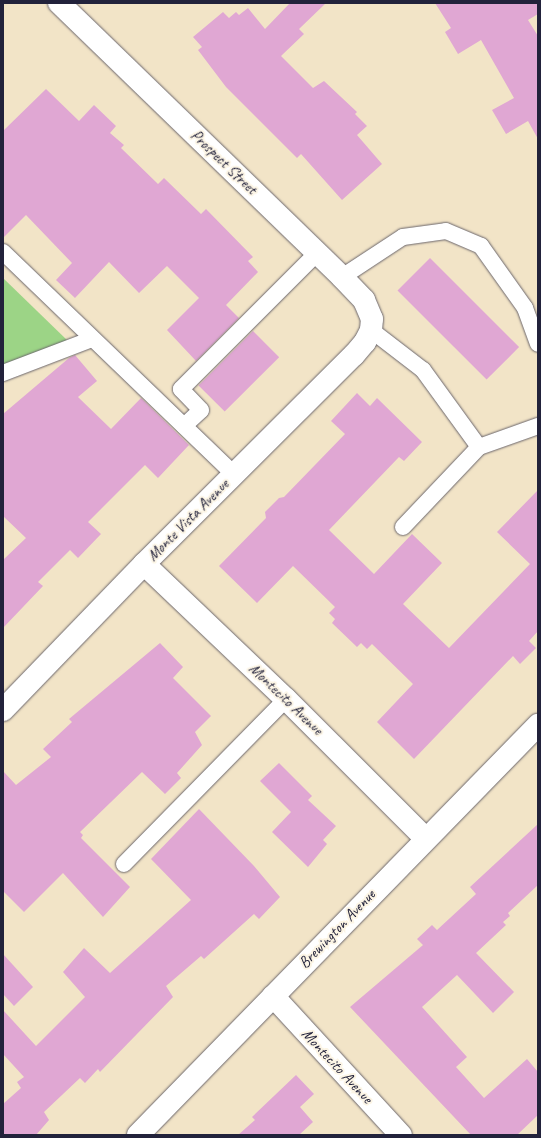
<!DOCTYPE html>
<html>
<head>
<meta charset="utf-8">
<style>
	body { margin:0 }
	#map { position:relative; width:541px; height:1138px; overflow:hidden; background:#f2e4c7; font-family:Caveat,sans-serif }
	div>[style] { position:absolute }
	.green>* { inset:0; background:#9cd486 }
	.building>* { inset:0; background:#e0a7d3; transform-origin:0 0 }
	.roads { filter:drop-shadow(0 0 1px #6b666c) drop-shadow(0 0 1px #6b666c) }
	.lane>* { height:16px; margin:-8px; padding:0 8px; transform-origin:8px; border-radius:8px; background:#fff }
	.street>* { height:22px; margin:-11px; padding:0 11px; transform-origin:11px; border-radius:11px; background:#fff }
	span { translate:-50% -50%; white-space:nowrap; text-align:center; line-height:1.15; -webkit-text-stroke:4px #fcf5e5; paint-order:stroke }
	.street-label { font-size:16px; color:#22223b }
	.frame { position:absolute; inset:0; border:4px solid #22223b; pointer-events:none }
</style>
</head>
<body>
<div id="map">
	<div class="green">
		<i style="clip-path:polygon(3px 278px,68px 341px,3px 365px)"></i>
	</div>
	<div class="building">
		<i style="clip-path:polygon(290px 3px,326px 3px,299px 29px,304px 34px,281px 56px,313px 88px,324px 81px,357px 112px,355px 114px,367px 126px,357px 135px,382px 164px,342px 200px,301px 154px,297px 158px,226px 87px,198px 50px,202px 47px,193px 37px,223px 12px,229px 18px,236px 12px,239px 15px,248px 8px,265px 29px)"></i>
		<i style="clip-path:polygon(435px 3px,538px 3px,538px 14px,528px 20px,538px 36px,538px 139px,528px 121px,506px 134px,492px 110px,514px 98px,481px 40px,458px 54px,445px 32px,451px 28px)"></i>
		<i style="clip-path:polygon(46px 89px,79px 121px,94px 105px,116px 126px,110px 133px,124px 145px,121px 148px,158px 184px,164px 178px,201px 214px,206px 209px,253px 257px,248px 261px,258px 272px,226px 305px,239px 318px,196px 361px,167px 330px,199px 298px,167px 266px,139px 293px,109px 262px,75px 298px,56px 280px,72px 263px,26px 215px,3px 238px,3px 131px)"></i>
		<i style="left:430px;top:258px;width:126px;height:46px;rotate:45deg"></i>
		<i style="left:253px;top:331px;width:37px;height:77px;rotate:45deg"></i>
		<i style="clip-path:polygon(75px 355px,97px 381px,78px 397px,111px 429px,141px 398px,189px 445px,158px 478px,145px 465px,88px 522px,101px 534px,78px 558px,70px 550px,38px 582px,43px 586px,3px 628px,3px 560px,26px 538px,3px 516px,3px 414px,69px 358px)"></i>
		<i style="clip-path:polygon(357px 393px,370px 406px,377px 398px,422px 442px,404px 461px,399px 457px,329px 530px,374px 574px,412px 534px,442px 563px,403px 604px,449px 648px,530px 564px,497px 532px,538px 490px,538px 631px,529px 641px,536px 648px,520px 664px,513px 656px,414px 759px,377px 722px,413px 684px,372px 644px,367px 649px,361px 643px,357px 647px,332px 623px,335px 619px,329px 613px,335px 607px,293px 566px,257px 603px,219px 566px,266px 518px,265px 512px,279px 498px,284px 497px,345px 434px,331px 421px)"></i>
		<i style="clip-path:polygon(160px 643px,183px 667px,173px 678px,211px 716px,195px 732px,202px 745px,177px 773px,181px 778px,165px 794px,142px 772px,80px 832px,83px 835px,81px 838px,130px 887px,103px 917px,63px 873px,24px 912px,3px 891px,3px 771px,16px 785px,51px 757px,43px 749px,72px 722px,69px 719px)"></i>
		<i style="clip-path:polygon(279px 763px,312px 796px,308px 800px,336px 826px,323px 840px,327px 844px,308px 867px,272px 832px,291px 812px,260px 781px)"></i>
		<i style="clip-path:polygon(199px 809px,254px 866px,280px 897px,259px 919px,254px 914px,204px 959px,201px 956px,166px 986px,173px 997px,100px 1072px,98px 1069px,85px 1083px,80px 1078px,44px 1112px,49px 1120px,36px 1135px,3px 1135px,3px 1104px,21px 1088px,17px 1082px,24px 1077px,3px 1054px,3px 1010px,36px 1046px,85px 997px,63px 972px,84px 948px,110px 973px,191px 900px,151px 859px)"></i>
		<i style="clip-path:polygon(538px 824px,538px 885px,508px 913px,510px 916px,503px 922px,506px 925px,476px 953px,514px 992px,493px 1013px,457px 975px,422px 1007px,467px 1057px,456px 1067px,484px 1098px,527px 1059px,538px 1072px,538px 1115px,517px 1135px,471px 1135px,350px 1007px,423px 945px,417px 939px,432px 925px,437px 930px,476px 894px,470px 887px)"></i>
		<i style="clip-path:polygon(3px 954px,33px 987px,14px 1006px,3px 994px)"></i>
		<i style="clip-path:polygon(296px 1075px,314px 1094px,300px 1107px,313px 1122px,299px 1135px,238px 1135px,255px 1120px,252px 1117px)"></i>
	</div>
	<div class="roads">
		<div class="lane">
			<i style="left:3px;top:252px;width:320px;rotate:43.9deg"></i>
			<i style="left:342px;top:277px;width:73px;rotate:-33.3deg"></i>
			<i style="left:403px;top:237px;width:43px;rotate:-7.9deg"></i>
			<i style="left:446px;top:231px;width:38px;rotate:23deg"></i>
			<i style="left:481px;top:246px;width:76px;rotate:54.6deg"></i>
			<i style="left:525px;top:308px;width:38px;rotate:70deg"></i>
			<i style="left:371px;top:330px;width:66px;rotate:37.6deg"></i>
			<i style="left:423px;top:370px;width:95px;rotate:54deg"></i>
			<i style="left:3px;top:373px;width:95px;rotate:-20.9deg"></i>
			<i style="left:184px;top:426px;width:23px;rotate:-43deg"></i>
			<i style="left:201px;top:410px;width:29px;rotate:-134deg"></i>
			<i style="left:181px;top:389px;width:192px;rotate:-45deg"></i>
			<i style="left:403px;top:527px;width:110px;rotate:-46.5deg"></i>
			<i style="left:479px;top:447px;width:63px;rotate:-19.6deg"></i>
			<i style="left:124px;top:864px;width:231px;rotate:-45.5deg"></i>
		</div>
		<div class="street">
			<i style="left:144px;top:564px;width:196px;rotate:43.6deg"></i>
			<i style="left:286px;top:699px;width:197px;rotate:45deg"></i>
			<i style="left:3px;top:710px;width:203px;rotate:-46deg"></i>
			<i style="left:144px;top:564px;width:296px;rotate:-44.9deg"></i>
			<i style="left:354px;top:355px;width:17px;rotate:-50deg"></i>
			<i style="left:365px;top:342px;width:13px;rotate:-63deg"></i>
			<i style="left:371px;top:330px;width:11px;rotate:-85deg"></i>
			<i style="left:372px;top:319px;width:21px;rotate:-113deg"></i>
			<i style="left:364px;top:300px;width:32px;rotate:-134deg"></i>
			<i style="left:342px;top:277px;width:394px;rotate:-135.9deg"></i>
			<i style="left:273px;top:996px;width:189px;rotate:47.4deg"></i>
			<i style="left:138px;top:1135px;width:573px;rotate:-45.71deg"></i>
		</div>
	</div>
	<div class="street-label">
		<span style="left:224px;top:162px;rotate:44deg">Prospect Street</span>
		<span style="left:188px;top:520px;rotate:-45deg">Monte Vista Avenue</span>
		<span style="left:286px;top:699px;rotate:44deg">Montecito Avenue</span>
		<span style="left:337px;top:929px;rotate:-46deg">Brewington Avenue</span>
		<span style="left:337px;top:1066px;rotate:47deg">Montecito Avenue</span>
	</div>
	<div class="frame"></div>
</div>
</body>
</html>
